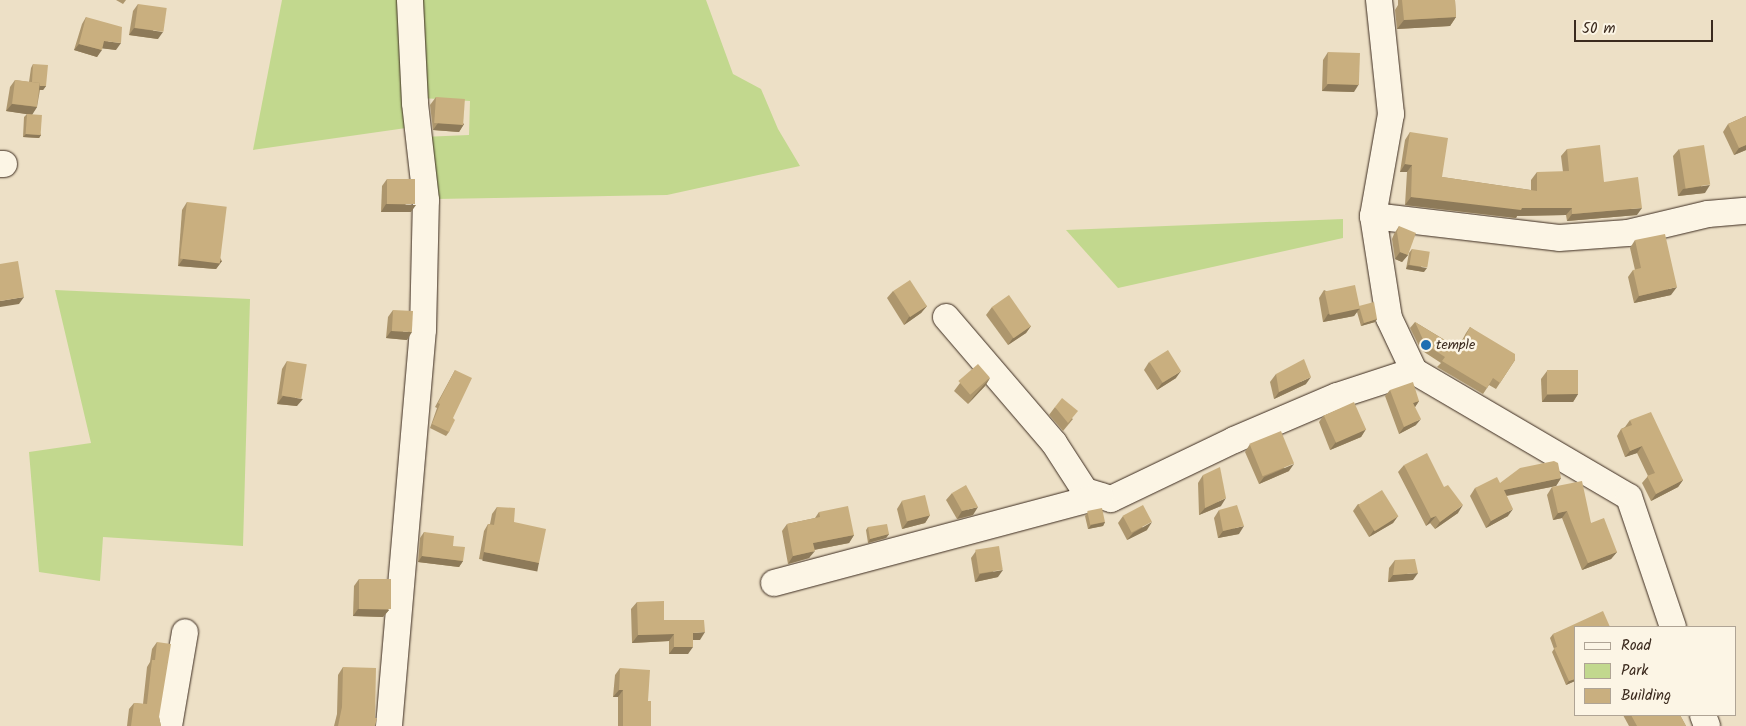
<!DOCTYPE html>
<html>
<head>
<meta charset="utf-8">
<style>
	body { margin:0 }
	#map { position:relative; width:1746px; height:726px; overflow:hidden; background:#ede0c6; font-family:Kalam,sans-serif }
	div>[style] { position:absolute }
	.green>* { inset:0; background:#c2d88e }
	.roads { filter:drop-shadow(0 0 1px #3b2a1e) drop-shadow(0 0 1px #3b2a1e) }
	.minor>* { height:26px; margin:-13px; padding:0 13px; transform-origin:13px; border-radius:13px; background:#fcf5e5 }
	.wall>* { inset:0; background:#ad966d }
	.shaded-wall>* { inset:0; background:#8d7a59; transform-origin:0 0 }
	.building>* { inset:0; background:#c9af7f; transform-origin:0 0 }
	.dots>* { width:14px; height:14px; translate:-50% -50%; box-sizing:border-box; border:2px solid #fcf5e5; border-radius:50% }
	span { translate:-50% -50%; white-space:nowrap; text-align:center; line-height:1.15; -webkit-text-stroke:5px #fcf5e5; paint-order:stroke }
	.poi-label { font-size:14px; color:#3b2a1e }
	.left { translate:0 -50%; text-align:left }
	.legend { position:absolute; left:1574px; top:626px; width:162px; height:90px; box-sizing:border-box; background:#fcf5e5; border:1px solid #afa495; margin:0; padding:6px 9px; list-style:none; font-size:15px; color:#3b2a1e }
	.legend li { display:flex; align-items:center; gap:10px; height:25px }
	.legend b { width:25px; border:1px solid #afa495 }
	.scale { position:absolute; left:1574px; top:20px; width:139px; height:22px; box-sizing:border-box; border:2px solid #3b2a1e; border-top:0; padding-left:6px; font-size:15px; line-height:18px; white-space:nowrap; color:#3b2a1e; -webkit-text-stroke:4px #fcf5e5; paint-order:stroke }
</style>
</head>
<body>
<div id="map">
	<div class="green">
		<i style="clip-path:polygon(282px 0,407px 0,413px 127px,253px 150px)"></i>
		<i style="clip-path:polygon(413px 0,706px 0,733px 74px,761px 89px,778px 129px,800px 166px,667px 195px,435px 199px,422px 137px,469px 135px,470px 101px,421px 98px)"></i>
		<i style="clip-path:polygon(1343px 219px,1343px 238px,1118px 288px,1066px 230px)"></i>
		<i style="clip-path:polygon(55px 290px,250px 299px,243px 546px,103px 537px,100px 581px,39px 572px,29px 452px,91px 443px)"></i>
	</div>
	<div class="roads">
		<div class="minor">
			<i style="left:1379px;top:0;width:115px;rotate:84deg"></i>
			<i style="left:1391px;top:114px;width:104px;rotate:100deg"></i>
			<i style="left:1373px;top:216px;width:103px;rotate:81.1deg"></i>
			<i style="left:1389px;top:318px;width:59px;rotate:64.7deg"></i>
			<i style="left:1414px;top:371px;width:249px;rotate:30.4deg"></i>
			<i style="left:1629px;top:497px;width:137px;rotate:71.3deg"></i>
			<i style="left:0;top:164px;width:4px"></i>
			<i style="left:1373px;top:216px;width:187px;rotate:6.7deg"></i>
			<i style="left:1559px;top:238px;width:69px;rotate:-4.1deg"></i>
			<i style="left:1628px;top:233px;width:82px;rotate:-13.4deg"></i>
			<i style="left:1708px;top:214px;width:38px;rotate:-5deg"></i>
			<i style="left:946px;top:317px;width:166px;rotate:49.4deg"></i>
			<i style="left:1054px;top:443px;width:57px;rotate:57.1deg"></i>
			<i style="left:1085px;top:491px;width:27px;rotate:17deg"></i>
			<i style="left:1111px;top:499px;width:136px;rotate:-25.6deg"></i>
			<i style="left:1234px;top:440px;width:112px;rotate:-23.1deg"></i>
			<i style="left:1337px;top:396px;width:81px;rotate:-18deg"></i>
			<i style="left:774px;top:583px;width:338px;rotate:-14.9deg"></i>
			<i style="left:1703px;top:715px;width:12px;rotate:70deg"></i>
			<i style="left:169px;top:726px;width:95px;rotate:-80.3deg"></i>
			<i style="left:389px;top:726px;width:397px;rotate:-85.1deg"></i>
			<i style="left:423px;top:330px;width:130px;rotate:-88.7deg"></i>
			<i style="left:426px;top:200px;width:98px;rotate:-96.5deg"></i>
			<i style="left:415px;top:103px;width:103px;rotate:-92.8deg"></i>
		</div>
	</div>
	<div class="wall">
		<i style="clip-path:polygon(116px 0,126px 0,123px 4px)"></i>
		<i style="clip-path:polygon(1398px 0,1455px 0,1456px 17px,1450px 26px,1397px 29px,1395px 10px,1398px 5px)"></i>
		<i style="clip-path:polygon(138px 4px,158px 39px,129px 35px,133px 11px)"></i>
		<i style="clip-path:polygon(86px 17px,116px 50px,102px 48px,97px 57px,74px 50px,82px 24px)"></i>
		<i style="clip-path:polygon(1328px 52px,1354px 92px,1322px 91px,1323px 60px)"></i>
		<i style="clip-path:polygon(33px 64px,46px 86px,43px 90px,40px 90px,37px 107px,32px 114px,41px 135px,39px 138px,23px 137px,24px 117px,27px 114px,6px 111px,10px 87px,15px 80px,29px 82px,31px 68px)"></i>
		<i style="clip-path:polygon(436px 97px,464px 124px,459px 132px,433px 130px,430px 105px)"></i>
		<i style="clip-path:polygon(1746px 116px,1746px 150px,1734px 155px,1723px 132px,1728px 124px)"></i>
		<i style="clip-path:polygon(1410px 132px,1442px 177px,1531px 190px,1531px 180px,1537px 172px,1563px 172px,1561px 156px,1567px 149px,1604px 182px,1637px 215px,1567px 221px,1566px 215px,1517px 216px,1516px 218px,1405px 205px,1407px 172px,1400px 172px,1405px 140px)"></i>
		<i style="clip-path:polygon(1679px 149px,1705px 193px,1678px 196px,1673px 156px)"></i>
		<i style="clip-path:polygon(387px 179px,411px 212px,381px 212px,382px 186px)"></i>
		<i style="clip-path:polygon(187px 202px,222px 261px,216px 269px,178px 266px,182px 210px)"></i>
		<i style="clip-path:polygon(1399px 226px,1408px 255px,1402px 262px,1395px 259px,1392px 239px,1394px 234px)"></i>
		<i style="clip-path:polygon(1635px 240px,1671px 295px,1634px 303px,1628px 277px,1633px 270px,1635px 270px,1630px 248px)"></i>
		<i style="clip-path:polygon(1412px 249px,1424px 272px,1406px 269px,1409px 253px)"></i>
		<i style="clip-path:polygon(1324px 290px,1359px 306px,1377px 319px,1375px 322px,1361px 326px,1357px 312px,1354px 316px,1323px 322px,1319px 298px)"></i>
		<i style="clip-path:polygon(893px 291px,927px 306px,921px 313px,904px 325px,887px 298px)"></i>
		<i style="clip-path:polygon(992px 307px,1031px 326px,1026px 333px,1008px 345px,986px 315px)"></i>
		<i style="clip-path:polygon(393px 310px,407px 340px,386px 338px,388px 317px)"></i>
		<i style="clip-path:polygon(1415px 322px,1458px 348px,1466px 333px,1470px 327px,1515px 360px,1496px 389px,1489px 385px,1483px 394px,1437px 367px,1441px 363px,1421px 350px,1410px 328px)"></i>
		<i style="clip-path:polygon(287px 361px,297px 406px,277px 404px,282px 369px)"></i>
		<i style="clip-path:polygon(1149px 362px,1176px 378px,1157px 390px,1144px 370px)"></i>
		<i style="clip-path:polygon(455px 370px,453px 418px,449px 432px,446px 436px,430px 428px,437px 408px,435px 407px)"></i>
		<i style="clip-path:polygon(1547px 371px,1578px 394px,1573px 402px,1542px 402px,1541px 379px)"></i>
		<i style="clip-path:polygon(1276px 374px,1306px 384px,1274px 399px,1270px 382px)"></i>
		<i style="clip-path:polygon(990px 378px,985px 386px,968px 404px,954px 391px,960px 383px)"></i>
		<i style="clip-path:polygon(1390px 390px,1419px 401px,1415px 407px,1416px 425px,1399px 434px,1385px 396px)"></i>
		<i style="clip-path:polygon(1055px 407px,1073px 419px,1063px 431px,1049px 415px)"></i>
		<i style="clip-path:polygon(1324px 415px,1366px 429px,1361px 437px,1330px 450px,1319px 422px)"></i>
		<i style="clip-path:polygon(1630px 420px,1683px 480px,1678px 487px,1651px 501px,1642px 483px,1648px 476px,1637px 453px,1625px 457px,1617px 436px,1621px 429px,1625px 427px)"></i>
		<i style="clip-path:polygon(1250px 444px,1289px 471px,1259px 484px,1245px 452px)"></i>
		<i style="clip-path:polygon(1404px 465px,1458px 513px,1435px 529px,1430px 523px,1426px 526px,1398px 472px)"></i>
		<i style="clip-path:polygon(1203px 475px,1221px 506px,1199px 515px,1198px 483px)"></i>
		<i style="clip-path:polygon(1561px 478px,1556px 486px,1507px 496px,1508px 516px,1486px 528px,1470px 496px,1475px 488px,1500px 483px)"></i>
		<i style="clip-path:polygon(1552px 487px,1591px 523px,1617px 552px,1611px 559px,1582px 570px,1562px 518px,1553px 520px,1547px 495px)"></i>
		<i style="clip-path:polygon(952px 493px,973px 515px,957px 519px,946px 500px)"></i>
		<i style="clip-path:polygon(902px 501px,930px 515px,925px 523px,902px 529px,897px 509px)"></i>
		<i style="clip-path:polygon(1358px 504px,1398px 516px,1393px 523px,1369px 537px,1353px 511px)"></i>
		<i style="clip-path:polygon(497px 507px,514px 522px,539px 563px,534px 570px,479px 559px,484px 531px,488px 524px,490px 524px,492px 514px)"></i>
		<i style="clip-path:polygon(1219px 510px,1239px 534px,1218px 538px,1214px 518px)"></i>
		<i style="clip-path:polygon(819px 512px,854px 535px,849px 543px,814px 550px,809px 558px,788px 564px,782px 531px,787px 524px,815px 518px)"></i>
		<i style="clip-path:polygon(1088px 512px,1105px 522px,1103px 526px,1088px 529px,1085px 516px)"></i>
		<i style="clip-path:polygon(1123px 516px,1147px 530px,1127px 540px,1118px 523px)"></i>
		<i style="clip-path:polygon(868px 527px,889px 534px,886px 538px,868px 543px,866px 530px)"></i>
		<i style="clip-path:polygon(424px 532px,453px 546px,463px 561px,459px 567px,418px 562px,420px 538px)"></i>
		<i style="clip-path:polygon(976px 551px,998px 577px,975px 582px,971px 558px)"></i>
		<i style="clip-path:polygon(1395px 560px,1413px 580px,1388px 582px,1389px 568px)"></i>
		<i style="clip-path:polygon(359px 579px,389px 610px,383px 617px,353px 616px,354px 586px)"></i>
		<i style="clip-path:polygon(637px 602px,664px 620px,700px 640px,693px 640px,688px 654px,669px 654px,669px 641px,632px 643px,631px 609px)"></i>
		<i style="clip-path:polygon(1575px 627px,1575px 681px,1566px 685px,1552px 652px,1554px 649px,1550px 638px,1553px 634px)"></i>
		<i style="clip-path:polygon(157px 642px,159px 717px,161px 726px,127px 726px,129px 709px,134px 703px,143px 704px,147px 667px,150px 662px,152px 649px)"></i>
		<i style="clip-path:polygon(343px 667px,375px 718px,375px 726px,334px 726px,337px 714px,338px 675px)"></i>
		<i style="clip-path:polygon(620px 668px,651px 726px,618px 726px,618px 697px,613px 697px,615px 675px)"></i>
		<i style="clip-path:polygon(1623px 715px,1680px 715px,1686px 726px,1629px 726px)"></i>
	</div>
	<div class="shaded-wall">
		<i style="clip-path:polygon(1456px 17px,1450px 26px,1397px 29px,1404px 20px)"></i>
		<i style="clip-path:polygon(134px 28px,163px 32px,158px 39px,129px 35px)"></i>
		<i style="clip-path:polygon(104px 41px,121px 43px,116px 50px,99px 48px)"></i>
		<i style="clip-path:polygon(79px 44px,102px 50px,97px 57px,74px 50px)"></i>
		<i style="clip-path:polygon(1328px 84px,1359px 84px,1354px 92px,1322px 91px)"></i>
		<i style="clip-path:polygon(31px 85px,46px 86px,43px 90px,29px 89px)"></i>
		<i style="clip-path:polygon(12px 104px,37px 107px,32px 115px,6px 111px)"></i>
		<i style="clip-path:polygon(438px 123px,464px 124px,459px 132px,433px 130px)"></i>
		<i style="clip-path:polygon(26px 134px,41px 135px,39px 138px,23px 137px)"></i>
		<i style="clip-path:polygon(1746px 145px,1746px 150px,1734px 155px,1739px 148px)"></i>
		<i style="clip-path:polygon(1405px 164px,1412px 165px,1407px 172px,1400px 172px)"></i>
		<i style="clip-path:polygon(1710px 185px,1705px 193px,1678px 196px,1683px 189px)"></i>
		<i style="clip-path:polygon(1411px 197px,1522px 208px,1572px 208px,1566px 215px,1517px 216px,1516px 218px,1405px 205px)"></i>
		<i style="clip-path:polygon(386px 204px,416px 205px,411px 212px,381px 212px)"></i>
		<i style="clip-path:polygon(1642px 208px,1637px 215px,1567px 221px,1572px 214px)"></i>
		<i style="clip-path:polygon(1400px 252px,1408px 255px,1402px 262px,1395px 259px)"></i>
		<i style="clip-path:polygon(183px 259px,222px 261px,216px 269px,178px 266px)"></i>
		<i style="clip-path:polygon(1408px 265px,1427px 268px,1424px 272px,1406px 269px)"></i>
		<i style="clip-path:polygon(1677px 287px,1671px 295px,1634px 303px,1639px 296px)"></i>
		<i style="clip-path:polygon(24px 297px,19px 304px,0 307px,0 301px)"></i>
		<i style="clip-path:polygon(927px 306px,921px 313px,904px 325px,909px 317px)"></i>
		<i style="clip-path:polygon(1360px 308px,1354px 316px,1323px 322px,1328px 314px)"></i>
		<i style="clip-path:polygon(1377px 319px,1375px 322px,1361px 326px,1364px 323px)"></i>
		<i style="clip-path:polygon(1031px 326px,1026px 333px,1008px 345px,1013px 338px)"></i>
		<i style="clip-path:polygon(391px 331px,412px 332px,407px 340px,386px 338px)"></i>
		<i style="clip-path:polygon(1181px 371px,1176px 378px,1157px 390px,1162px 383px)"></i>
		<i style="clip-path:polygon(1311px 377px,1306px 384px,1274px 399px,1279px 392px)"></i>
		<i style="clip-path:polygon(990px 378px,985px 386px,968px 404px,974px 396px)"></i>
		<i style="clip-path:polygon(1578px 394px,1573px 402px,1542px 402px,1547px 395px)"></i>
		<i style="clip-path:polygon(283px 396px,303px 399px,297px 406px,277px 404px)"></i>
		<i style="clip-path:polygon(1419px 401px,1415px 407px,1413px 403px)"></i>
		<i style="clip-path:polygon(1421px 419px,1416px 425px,1399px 434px,1404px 427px)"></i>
		<i style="clip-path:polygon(1366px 429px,1361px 437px,1330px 450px,1336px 442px)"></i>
		<i style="clip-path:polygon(1642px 446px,1637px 453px,1625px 457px,1630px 451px)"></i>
		<i style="clip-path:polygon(1294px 464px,1289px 471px,1259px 484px,1264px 477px)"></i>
		<i style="clip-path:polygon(1561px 478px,1556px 486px,1499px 497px,1504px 490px)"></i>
		<i style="clip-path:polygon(1683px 480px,1678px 487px,1651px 501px,1656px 494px)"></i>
		<i style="clip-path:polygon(1226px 498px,1221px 506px,1199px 515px,1205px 508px)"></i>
		<i style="clip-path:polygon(1463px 505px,1458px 513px,1435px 529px,1440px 522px)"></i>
		<i style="clip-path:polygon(978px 507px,973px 515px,957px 519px,962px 511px)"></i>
		<i style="clip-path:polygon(1513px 509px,1508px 516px,1486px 528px,1491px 521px)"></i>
		<i style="clip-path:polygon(1567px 511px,1562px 518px,1553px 520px,1558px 513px)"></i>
		<i style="clip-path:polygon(930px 515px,925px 523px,902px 529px,908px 521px)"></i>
		<i style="clip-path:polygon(1398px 516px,1393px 523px,1369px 537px,1374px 530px)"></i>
		<i style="clip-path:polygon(1436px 516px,1430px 523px,1426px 526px,1431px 518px)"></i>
		<i style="clip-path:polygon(1105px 522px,1103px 526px,1088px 529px,1091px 525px)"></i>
		<i style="clip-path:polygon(1152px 522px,1147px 530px,1127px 540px,1133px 533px)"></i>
		<i style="clip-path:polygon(1244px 526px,1239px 534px,1218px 538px,1223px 531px)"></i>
		<i style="clip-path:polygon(889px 534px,886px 538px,868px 543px,870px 539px)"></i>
		<i style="clip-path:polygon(854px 535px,849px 543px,808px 551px,813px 543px)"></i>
		<i style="clip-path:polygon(815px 551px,809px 558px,788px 564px,793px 556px)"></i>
		<i style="left:484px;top:552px;width:56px;height:9px;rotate:11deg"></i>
		<i style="clip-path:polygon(1617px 552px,1611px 559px,1582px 570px,1588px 563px)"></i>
		<i style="clip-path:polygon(422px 556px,463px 561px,459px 567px,418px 562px)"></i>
		<i style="clip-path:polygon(1003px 570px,998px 577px,975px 582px,980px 574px)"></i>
		<i style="clip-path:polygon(1418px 573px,1413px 580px,1388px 582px,1393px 575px)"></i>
		<i style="clip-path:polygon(358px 609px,389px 610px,383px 617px,353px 616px)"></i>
		<i style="clip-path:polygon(705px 632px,700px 640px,688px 640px,693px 633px)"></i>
		<i style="clip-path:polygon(674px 634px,669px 641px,632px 643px,638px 635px)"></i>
		<i style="clip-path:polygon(674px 647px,693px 647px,688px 654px,669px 654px)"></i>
		<i style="clip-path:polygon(1575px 679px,1575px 681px,1566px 685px,1569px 681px)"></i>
		<i style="clip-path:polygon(619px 690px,623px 690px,618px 697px,613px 697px)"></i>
	</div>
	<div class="building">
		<i style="clip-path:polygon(1402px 0,1455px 0,1456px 17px,1404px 20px)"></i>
		<i style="left:138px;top:4px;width:29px;height:24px;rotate:8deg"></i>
		<i style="clip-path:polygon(86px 17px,122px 27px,121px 43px,104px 41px,102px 50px,79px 44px)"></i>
		<i style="left:1328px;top:52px;width:32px;height:32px;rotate:2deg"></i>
		<i style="clip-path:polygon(33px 64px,48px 65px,46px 86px,40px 86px,40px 83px,32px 82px)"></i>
		<i style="left:15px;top:80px;width:25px;height:24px;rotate:7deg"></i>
		<i style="left:436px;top:97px;width:29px;height:26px;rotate:4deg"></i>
		<i style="left:27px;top:114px;width:15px;height:20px;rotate:4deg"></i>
		<i style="clip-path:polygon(1746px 116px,1746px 145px,1739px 148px,1728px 124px)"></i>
		<i style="clip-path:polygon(1410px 132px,1448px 138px,1442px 177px,1537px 191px,1537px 172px,1569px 171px,1567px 149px,1600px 145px,1604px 182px,1638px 177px,1642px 208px,1572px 214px,1572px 208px,1522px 208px,1521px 210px,1411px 197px,1412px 165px,1405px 164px)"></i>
		<i style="left:1704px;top:145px;width:40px;height:25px;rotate:81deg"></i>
		<i style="left:387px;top:179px;width:28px;height:25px"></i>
		<i style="left:187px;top:202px;width:40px;height:57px;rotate:7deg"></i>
		<i style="clip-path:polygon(1399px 226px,1416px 233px,1408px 255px,1400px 252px,1397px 232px)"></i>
		<i style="clip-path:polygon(1665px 234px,1677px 287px,1639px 296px,1633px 270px,1641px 268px,1635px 240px)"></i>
		<i style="left:1412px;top:249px;width:18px;height:16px;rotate:9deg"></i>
		<i style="clip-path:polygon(18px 261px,24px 297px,0 301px,0 264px)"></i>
		<i style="left:910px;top:280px;width:31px;height:20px;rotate:57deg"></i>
		<i style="left:1355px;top:285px;width:24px;height:31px;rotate:78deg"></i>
		<i style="left:1009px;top:295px;width:38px;height:21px;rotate:55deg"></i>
		<i style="clip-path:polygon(1374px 302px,1377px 319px,1364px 323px,1359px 306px)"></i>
		<i style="left:393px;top:310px;width:20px;height:21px;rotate:3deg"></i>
		<i style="clip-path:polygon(1415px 322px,1459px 349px,1470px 327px,1515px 354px,1515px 360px,1500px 383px,1493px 378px,1487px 388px,1442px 361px,1445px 357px,1425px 344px)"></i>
		<i style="left:1168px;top:350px;width:25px;height:22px;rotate:58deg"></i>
		<i style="clip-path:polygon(1304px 359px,1311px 377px,1279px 392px,1276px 374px)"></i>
		<i style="left:287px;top:361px;width:20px;height:35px;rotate:9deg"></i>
		<i style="left:978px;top:364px;width:18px;height:26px;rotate:49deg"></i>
		<i style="clip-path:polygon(455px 370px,472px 378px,453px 418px,455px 420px,449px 432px,432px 424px,440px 404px,438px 403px)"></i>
		<i style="left:1578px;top:370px;width:24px;height:31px;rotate:90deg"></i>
		<i style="clip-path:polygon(1413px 382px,1419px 401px,1413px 403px,1421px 419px,1404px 427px,1390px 390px)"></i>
		<i style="clip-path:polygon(1062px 398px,1078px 411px,1068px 423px,1055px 407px)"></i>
		<i style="left:1354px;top:402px;width:30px;height:33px;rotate:66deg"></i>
		<i style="clip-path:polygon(1651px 412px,1683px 480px,1656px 494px,1647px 476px,1655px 473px,1642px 446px,1630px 451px,1621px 429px,1632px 425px,1630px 420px)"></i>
		<i style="left:1281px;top:431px;width:35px;height:34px;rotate:68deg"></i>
		<i style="clip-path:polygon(1427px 453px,1444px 487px,1448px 485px,1463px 505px,1440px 522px,1436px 516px,1431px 518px,1404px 465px)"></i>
		<i style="clip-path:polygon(1554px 461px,1558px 463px,1561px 478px,1504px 490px,1513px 509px,1491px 521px,1475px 488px,1497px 477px,1500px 483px,1520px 468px)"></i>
		<i style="clip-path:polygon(1220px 467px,1226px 498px,1205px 508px,1203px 475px)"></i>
		<i style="clip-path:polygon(1582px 481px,1591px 523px,1604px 518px,1617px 552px,1588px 563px,1567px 511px,1558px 513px,1552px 487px)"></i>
		<i style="clip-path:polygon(966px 485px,978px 507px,962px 511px,952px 493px)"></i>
		<i style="left:1382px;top:490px;width:31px;height:28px;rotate:58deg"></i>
		<i style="left:925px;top:495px;width:21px;height:24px;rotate:76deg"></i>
		<i style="left:1143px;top:505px;width:19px;height:23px;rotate:62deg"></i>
		<i style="clip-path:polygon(1237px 505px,1244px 526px,1223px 531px,1219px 510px)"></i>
		<i style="clip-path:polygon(848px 506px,854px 535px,813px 543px,815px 551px,793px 556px,787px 524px,820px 517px,819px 512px)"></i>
		<i style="clip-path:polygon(497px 507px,515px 508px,514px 522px,546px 529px,539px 563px,484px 552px,488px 524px,494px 525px)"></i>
		<i style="left:1102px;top:508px;width:14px;height:15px;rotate:78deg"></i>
		<i style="clip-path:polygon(887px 524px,889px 534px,870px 539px,868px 527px)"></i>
		<i style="clip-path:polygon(424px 532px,454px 536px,453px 546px,465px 547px,463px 561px,422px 556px)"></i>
		<i style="left:999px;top:546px;width:24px;height:24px;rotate:81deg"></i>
		<i style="clip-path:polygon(1415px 559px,1418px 573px,1393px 575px,1395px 560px)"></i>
		<i style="left:359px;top:579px;width:32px;height:30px"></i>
		<i style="clip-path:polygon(664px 601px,664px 620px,704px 620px,705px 632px,693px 633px,693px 647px,674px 647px,674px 634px,638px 635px,637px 602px)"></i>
		<i style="clip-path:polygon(1603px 611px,1610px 627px,1575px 627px,1575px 679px,1569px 681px,1554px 648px,1557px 647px,1553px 634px)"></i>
		<i style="clip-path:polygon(157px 642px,171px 644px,159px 717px,161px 726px,131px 726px,134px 703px,147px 704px,152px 660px,155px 660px)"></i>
		<i style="clip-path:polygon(343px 667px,376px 668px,375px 718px,377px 718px,375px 726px,338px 726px,342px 707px)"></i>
		<i style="clip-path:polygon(620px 668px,650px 670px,648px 701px,651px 701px,651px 726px,623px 726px,623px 690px,619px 690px)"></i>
		<i style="clip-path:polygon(1631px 715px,1680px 715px,1686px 726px,1637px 726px)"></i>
	</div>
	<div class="dots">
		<i style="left:1426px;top:345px;background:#1f6fb2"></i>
	</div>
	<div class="poi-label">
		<span class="left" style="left:1436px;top:345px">temple</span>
	</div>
	<ul class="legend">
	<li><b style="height:6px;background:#fcf5e5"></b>Road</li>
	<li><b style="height:14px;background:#c2d88e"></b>Park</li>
	<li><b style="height:14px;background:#c9af7f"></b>Building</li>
	</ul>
	<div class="scale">50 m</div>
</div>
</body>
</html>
